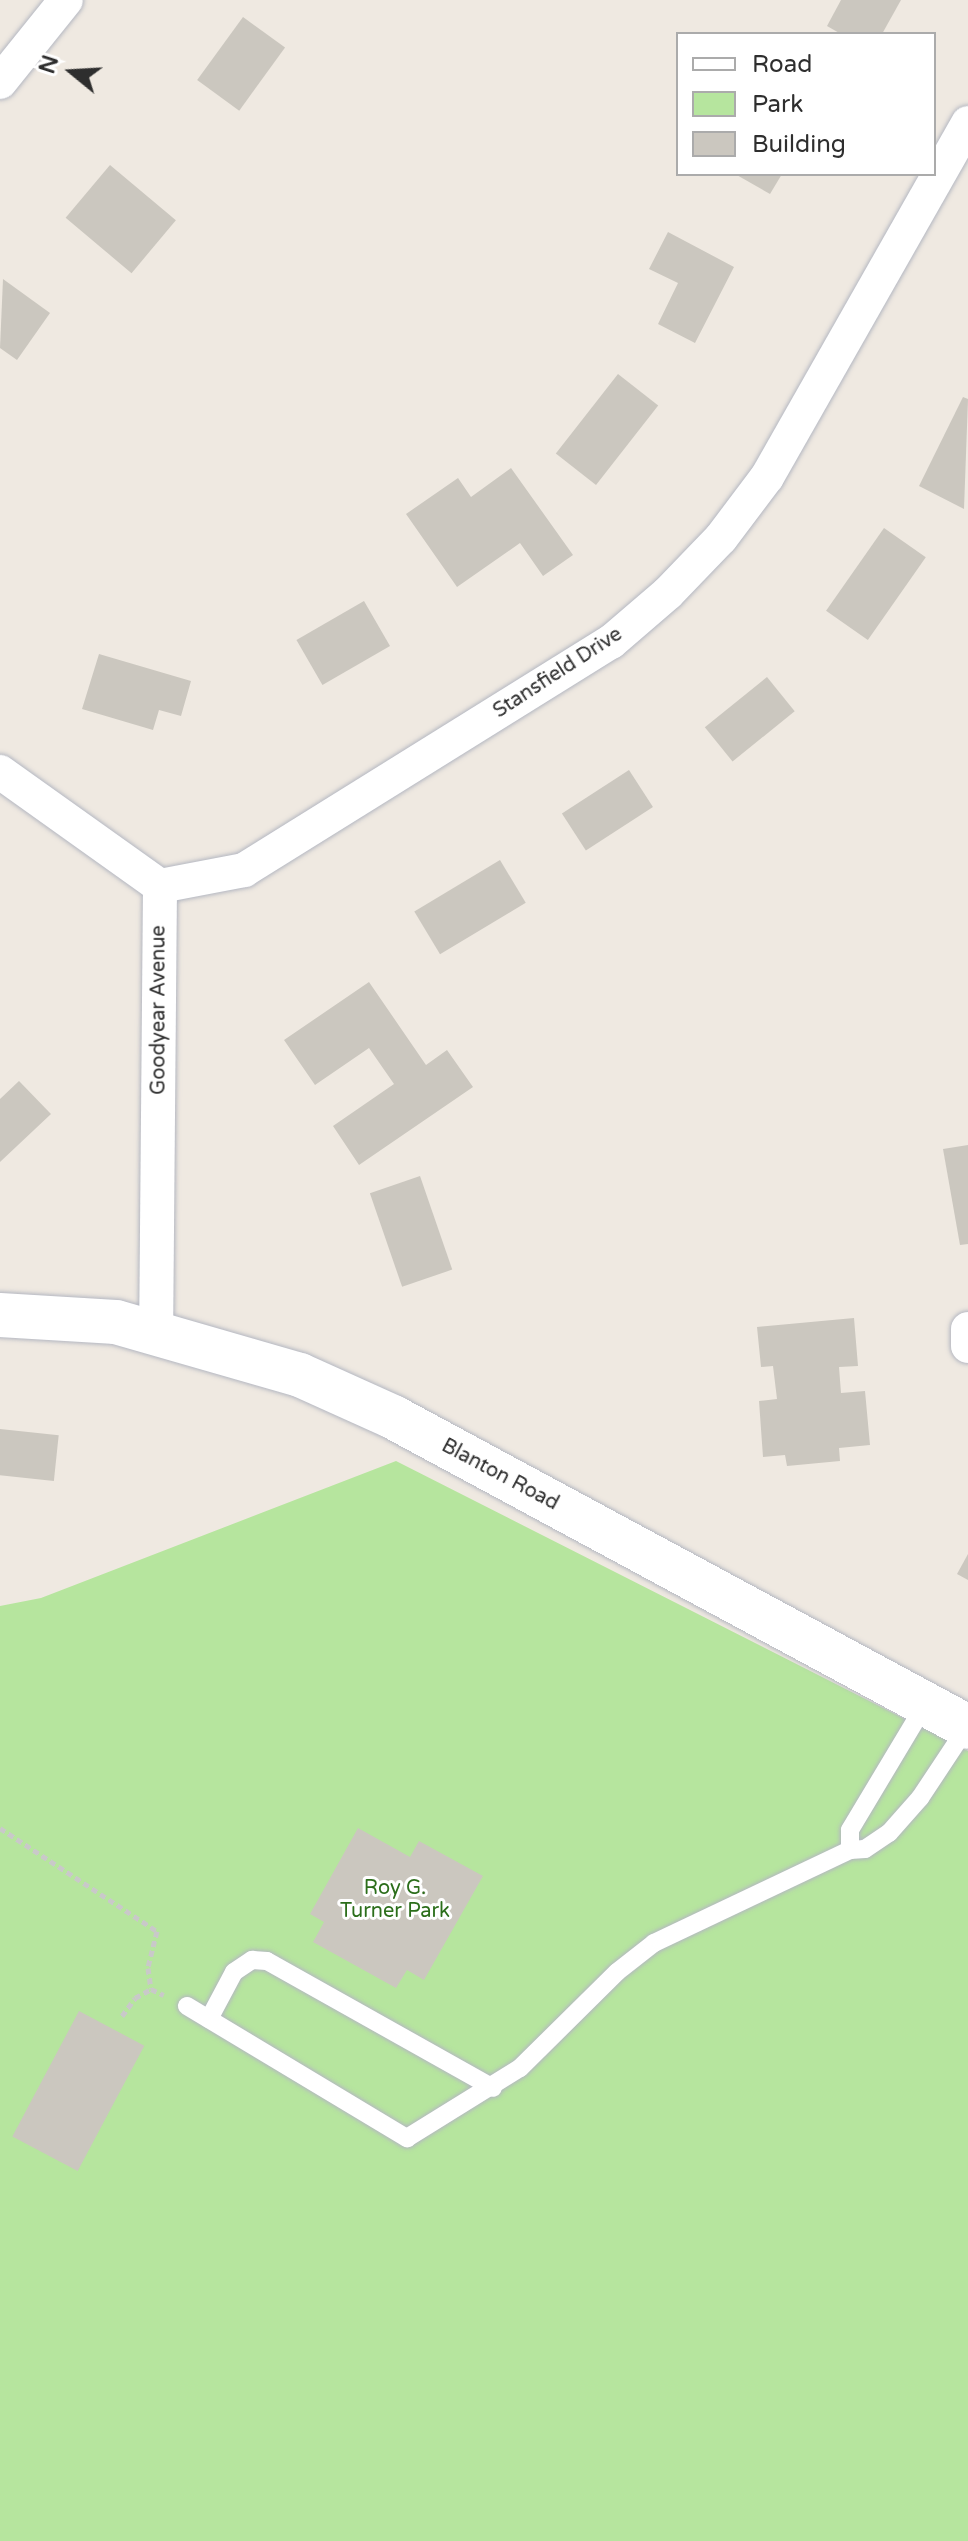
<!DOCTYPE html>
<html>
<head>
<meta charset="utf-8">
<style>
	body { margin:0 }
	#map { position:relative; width:968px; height:2541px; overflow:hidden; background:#efe9e1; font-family:"Varela Round",sans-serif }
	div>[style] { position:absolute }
	.green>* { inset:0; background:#b6e59e }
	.building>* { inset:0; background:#cbc7bf; transform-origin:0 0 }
	.path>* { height:5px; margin-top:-2.5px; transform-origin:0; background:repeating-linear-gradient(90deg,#c9c9c9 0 6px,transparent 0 10px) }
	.roads { filter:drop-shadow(0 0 2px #b4b7c1) drop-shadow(0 0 2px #b4b7c1) }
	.lane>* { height:18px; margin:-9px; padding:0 9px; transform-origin:9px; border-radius:9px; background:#fff }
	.street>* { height:34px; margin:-17px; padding:0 17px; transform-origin:17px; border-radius:17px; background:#fff }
	.secondary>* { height:44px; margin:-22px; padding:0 22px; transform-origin:22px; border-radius:22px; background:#fff }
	span { translate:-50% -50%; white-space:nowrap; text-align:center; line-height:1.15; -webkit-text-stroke:6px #fff; paint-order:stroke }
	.street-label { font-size:20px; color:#2e2e2e }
	.park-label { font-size:20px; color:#2c6e1b }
	.legend { position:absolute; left:676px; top:32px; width:260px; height:144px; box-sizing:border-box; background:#fff; border:2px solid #ababab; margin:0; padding:10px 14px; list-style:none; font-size:24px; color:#2e2e2e }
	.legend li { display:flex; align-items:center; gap:16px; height:40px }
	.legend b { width:40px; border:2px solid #ababab }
	.north { position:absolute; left:32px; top:32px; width:80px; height:80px; -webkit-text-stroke:6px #fff; paint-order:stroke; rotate:288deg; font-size:22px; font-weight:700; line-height:32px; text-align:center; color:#2e2e2e }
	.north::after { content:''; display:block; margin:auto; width:28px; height:36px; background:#2e2e2e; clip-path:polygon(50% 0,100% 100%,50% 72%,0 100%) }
</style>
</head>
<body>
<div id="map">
	<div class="green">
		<i style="clip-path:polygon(396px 1461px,968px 1751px,968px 2541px,0 2541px,0 1606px,41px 1598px)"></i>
	</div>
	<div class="building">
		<i style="clip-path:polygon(841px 0,901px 0,882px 34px,841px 34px,827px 26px)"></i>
		<i style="left:243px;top:17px;width:52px;height:78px;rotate:36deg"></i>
		<i style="left:110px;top:165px;width:86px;height:69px;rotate:40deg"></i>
		<i style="clip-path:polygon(735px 174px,782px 174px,770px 194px)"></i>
		<i style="clip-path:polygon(668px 232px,734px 267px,695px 343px,658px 324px,678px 283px,649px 269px)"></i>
		<i style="clip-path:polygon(3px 279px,50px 313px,17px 360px,0 348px)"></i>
		<i style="left:618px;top:374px;width:51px;height:101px;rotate:38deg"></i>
		<i style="clip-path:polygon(963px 397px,968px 399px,964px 509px,919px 486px)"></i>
		<i style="clip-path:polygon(511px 468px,573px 555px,543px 576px,520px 543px,457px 587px,406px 514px,458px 478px,471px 497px)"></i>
		<i style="left:884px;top:528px;width:51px;height:101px;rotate:35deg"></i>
		<i style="left:364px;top:601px;width:52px;height:78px;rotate:60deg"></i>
		<i style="clip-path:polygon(99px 654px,191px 681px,181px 716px,159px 710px,153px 730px,82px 709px)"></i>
		<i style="left:767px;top:677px;width:44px;height:80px;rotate:51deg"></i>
		<i style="left:629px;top:770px;width:44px;height:80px;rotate:57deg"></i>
		<i style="left:500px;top:860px;width:50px;height:100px;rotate:59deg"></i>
		<i style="clip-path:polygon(369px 982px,426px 1065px,447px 1050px,473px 1087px,359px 1165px,333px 1126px,394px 1084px,369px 1048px,315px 1085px,284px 1040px)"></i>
		<i style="clip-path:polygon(19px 1081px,51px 1114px,0 1162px,0 1099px)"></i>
		<i style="clip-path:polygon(968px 1145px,968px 1244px,960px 1245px,943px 1149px)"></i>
		<i style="left:420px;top:1176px;width:99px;height:53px;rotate:71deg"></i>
		<i style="clip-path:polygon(854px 1318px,858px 1366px,839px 1367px,841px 1393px,865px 1391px,870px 1445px,839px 1448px,840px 1461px,787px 1466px,785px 1455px,763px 1457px,759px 1401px,777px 1399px,773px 1366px,761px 1367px,757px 1327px)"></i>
		<i style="left:0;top:1429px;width:59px;height:46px;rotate:6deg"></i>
		<i style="clip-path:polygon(968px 1554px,968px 1580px,957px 1574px)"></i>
		<i style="clip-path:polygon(358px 1828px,410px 1857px,419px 1841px,483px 1876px,424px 1980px,407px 1970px,396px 1988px,313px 1942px,324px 1922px,310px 1914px)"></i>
		<i style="left:79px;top:2011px;width:74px;height:142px;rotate:28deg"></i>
	</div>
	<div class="path">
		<i style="left:0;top:1828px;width:188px;rotate:33.3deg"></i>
		<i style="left:157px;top:1931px;width:38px;rotate:104deg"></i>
		<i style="left:148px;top:1968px;width:21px;rotate:82deg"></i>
		<i style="left:122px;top:2016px;width:22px;rotate:-54deg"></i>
		<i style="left:135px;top:1998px;width:18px;rotate:-29deg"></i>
		<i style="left:151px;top:1989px;width:14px;rotate:25deg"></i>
	</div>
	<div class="roads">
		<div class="lane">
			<i style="left:926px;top:1703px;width:148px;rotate:120.9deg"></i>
			<i style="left:850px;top:1830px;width:20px;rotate:90deg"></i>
			<i style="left:850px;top:1850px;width:15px;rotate:-4deg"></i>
			<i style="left:865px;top:1849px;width:29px;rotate:-34deg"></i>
			<i style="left:889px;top:1833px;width:47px;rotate:-48.5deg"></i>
			<i style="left:920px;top:1798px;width:85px;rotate:-56.5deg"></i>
			<i style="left:187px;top:2006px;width:257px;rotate:31deg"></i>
			<i style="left:407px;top:2138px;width:133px;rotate:-31.8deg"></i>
			<i style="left:520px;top:2068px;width:136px;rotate:-44.7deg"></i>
			<i style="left:617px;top:1972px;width:47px;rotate:-38.1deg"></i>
			<i style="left:654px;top:1943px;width:217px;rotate:-25.4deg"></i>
			<i style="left:209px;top:2019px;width:53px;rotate:-62deg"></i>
			<i style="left:234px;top:1972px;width:22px;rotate:-34deg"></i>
			<i style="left:252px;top:1960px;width:15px;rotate:4deg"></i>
			<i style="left:267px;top:1961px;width:259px;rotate:29.3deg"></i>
		</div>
		<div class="street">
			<i style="left:0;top:82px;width:105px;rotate:-51.2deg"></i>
			<i style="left:0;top:772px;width:196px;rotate:35.5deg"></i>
			<i style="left:160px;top:886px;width:445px;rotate:90.5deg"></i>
			<i style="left:160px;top:886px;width:86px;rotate:-10.8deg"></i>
			<i style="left:244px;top:870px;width:432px;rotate:-31.9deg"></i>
			<i style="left:611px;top:642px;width:75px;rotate:-40.7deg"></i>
			<i style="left:668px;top:593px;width:76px;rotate:-46.1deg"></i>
			<i style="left:721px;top:538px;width:76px;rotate:-53deg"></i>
			<i style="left:767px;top:477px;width:407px;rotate:-60.4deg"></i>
			<i style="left:968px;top:1329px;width:17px;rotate:90deg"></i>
		</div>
		<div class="secondary">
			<i style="left:0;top:1315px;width:116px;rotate:3.5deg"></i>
			<i style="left:116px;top:1322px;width:191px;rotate:16.1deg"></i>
			<i style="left:300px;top:1375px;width:102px;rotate:24.3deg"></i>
			<i style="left:393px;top:1417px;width:653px;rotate:28.33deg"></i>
		</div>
	</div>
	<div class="street-label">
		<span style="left:558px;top:673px;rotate:-33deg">Stansfield Drive</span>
		<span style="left:159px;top:1010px;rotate:-90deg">Goodyear Avenue</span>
		<span style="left:500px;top:1475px;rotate:28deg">Blanton Road</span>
	</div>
	<div class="park-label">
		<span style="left:395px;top:1900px">Roy G.<br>Turner Park</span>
	</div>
	<ul class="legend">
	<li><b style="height:10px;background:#fff"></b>Road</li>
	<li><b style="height:22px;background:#b6e59e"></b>Park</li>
	<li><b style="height:22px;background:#cbc7bf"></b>Building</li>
	</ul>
	<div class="north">N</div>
</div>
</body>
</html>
